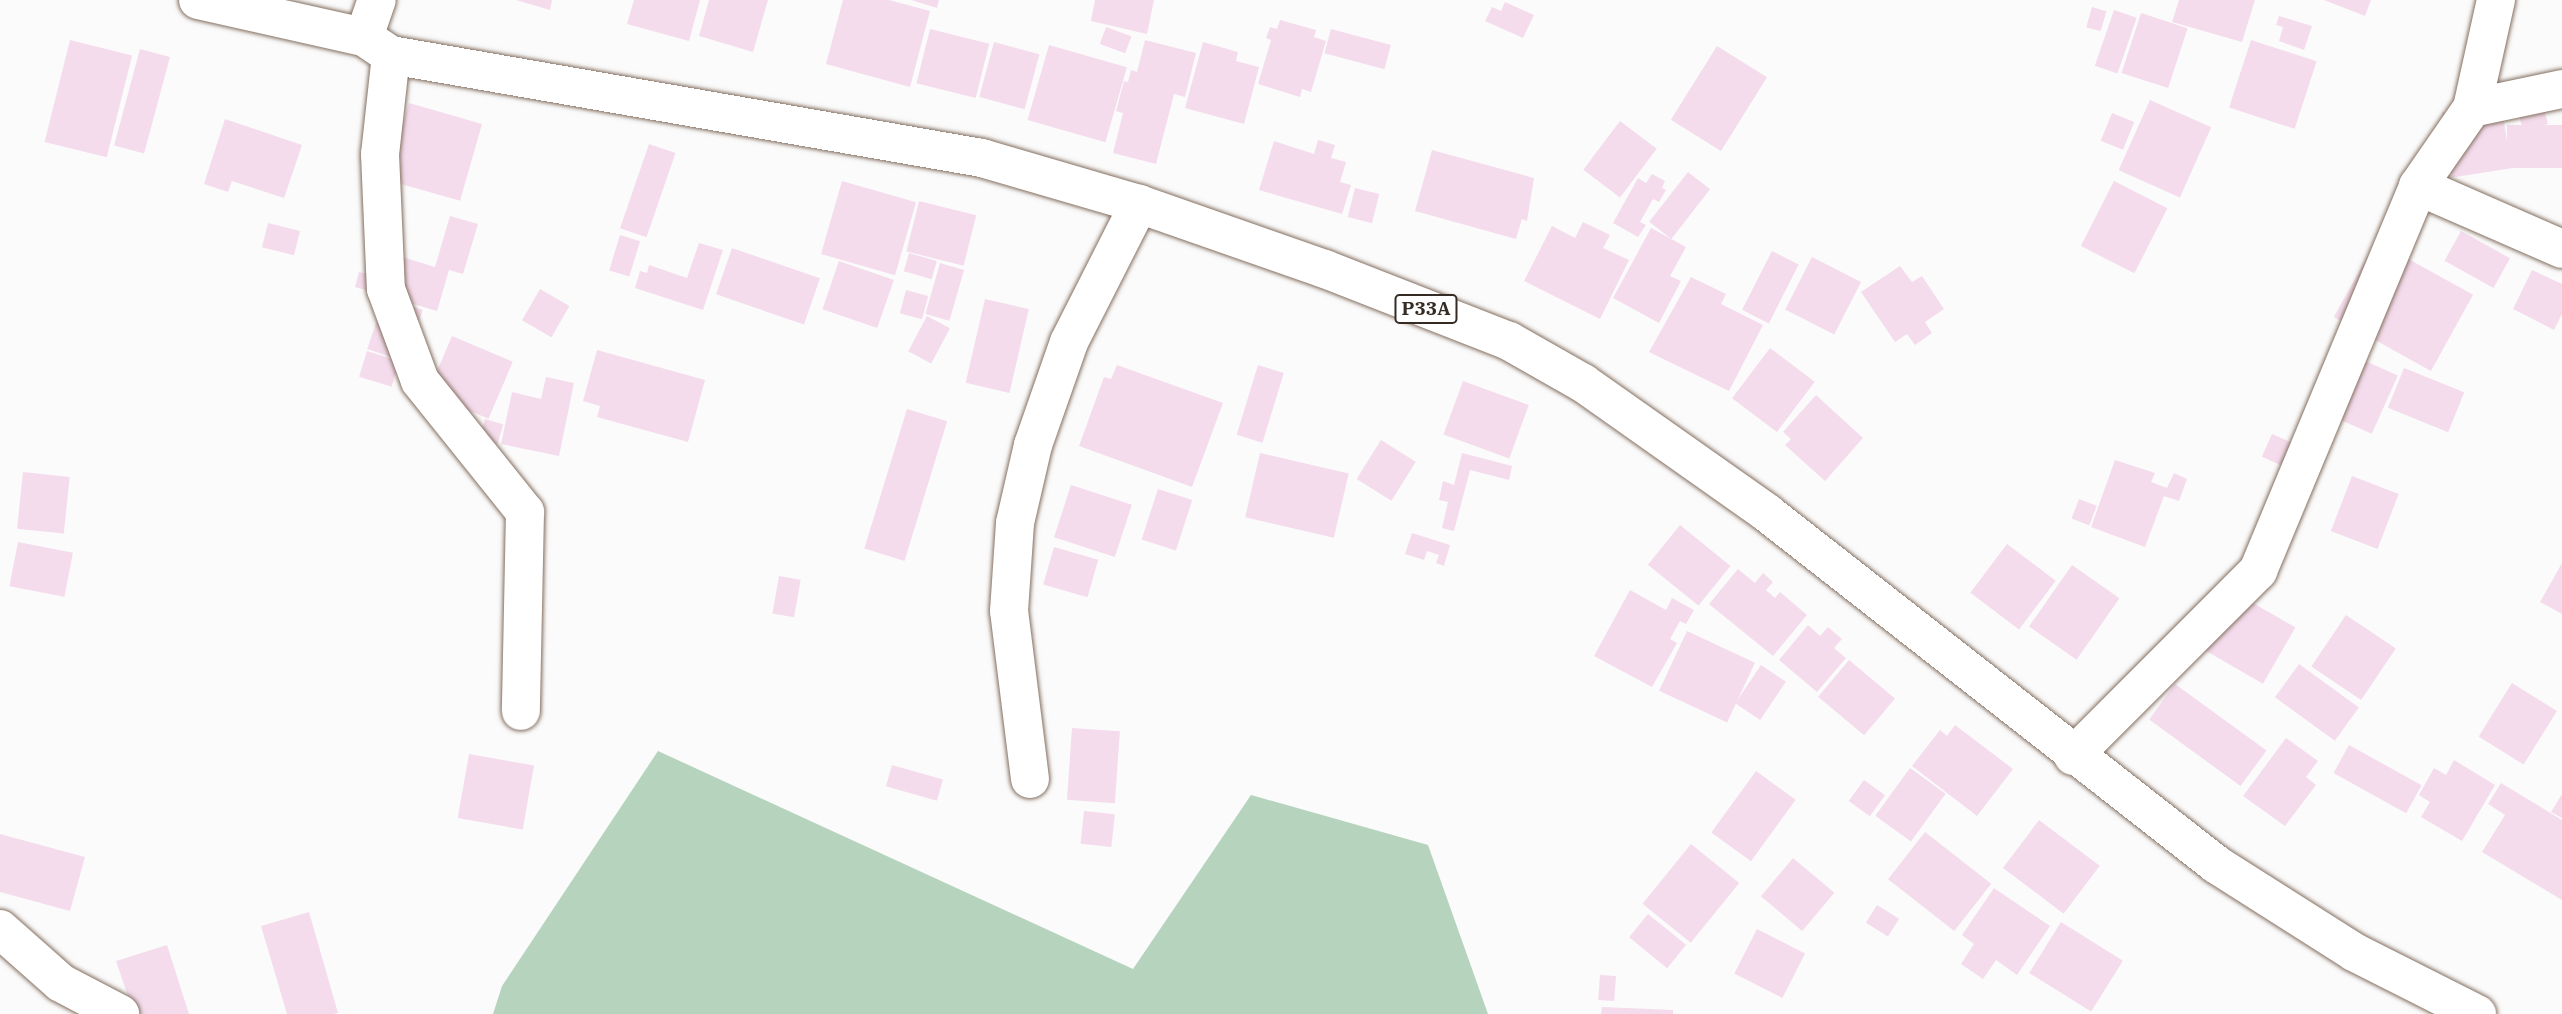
<!DOCTYPE html>
<html>
<head>
<meta charset="utf-8">
<style>
	body { margin:0 }
	#map { position:relative; width:2562px; height:1014px; overflow:hidden; background:#fbfbfb; font-family:"IBM Plex Serif",serif }
	div>[style] { position:absolute }
	.forest>* { inset:0; background:#b6d3bd }
	.building>* { inset:0; background:#f4dced; transform-origin:0 0 }
	.roads { filter:drop-shadow(0 0 2px #846f60) drop-shadow(0 0 2px #846f60) }
	.street>* { height:38px; margin:-19px; padding:0 19px; transform-origin:19px; border-radius:19px; background:#fff }
	.primary>* { height:38px; margin:-19px; padding:0 19px; transform-origin:19px; border-radius:19px; background:#fff }
	span { translate:-50% -50%; white-space:nowrap; text-align:center; line-height:1.15; -webkit-text-stroke:5px #fff; paint-order:stroke }
	.shield-label span { padding:2px 5px; background:#fff; border:2px solid; border-radius:5px; -webkit-text-stroke-width:0 }
	.shield-label { font-size:19px; color:#342b25; font-weight:700 }
</style>
</head>
<body>
<div id="map">
	<div class="forest">
		<i style="clip-path:polygon(658px 751px,1133px 969px,1251px 795px,1428px 845px,1488px 1014px,493px 1014px,502px 986px)"></i>
	</div>
	<div class="building">
		<i style="clip-path:polygon(516px 0,552px 0,550px 10px)"></i>
		<i style="clip-path:polygon(634px 0,700px 0,689px 41px,627px 24px)"></i>
		<i style="clip-path:polygon(709px 0,768px 0,753px 52px,699px 36px)"></i>
		<i style="clip-path:polygon(843px 0,889px 0,930px 11px,910px 87px,826px 64px)"></i>
		<i style="clip-path:polygon(911px 0,939px 0,937px 8px)"></i>
		<i style="clip-path:polygon(1095px 0,1154px 0,1147px 34px,1091px 21px)"></i>
		<i style="clip-path:polygon(2179px 0,2255px 0,2242px 42px,2172px 22px)"></i>
		<i style="clip-path:polygon(2324px 0,2371px 0,2365px 16px)"></i>
		<i style="clip-path:polygon(1505px 2px,1534px 15px,1523px 38px,1485px 21px,1492px 7px,1501px 11px)"></i>
		<i style="left:2092px;top:7px;width:15px;height:21px;rotate:16deg"></i>
		<i style="left:2114px;top:10px;width:24px;height:59px;rotate:19deg"></i>
		<i style="left:2141px;top:13px;width:49px;height:63px;rotate:18deg"></i>
		<i style="clip-path:polygon(2279px 16px,2312px 26px,2304px 50px,2279px 41px,2283px 27px,2276px 25px)"></i>
		<i style="clip-path:polygon(1280px 20px,1316px 30px,1314px 37px,1326px 41px,1311px 92px,1302px 89px,1300px 97px,1258px 84px,1271px 40px,1266px 38px,1270px 27px,1277px 29px)"></i>
		<i style="left:1106px;top:27px;width:27px;height:18px;rotate:20deg"></i>
		<i style="left:930px;top:29px;width:61px;height:56px;rotate:14deg"></i>
		<i style="left:1331px;top:29px;width:62px;height:25px;rotate:15deg"></i>
		<i style="left:70px;top:40px;width:64px;height:105px;rotate:14deg"></i>
		<i style="clip-path:polygon(1145px 40px,1196px 53px,1185px 97px,1174px 94px,1156px 164px,1113px 153px,1123px 113px,1116px 111px,1124px 81px,1128px 82px,1131px 70px,1137px 72px)"></i>
		<i style="left:2251px;top:40px;width:69px;height:71px;rotate:18deg"></i>
		<i style="left:994px;top:42px;width:47px;height:57px;rotate:15deg"></i>
		<i style="clip-path:polygon(1203px 42px,1238px 52px,1236px 61px,1259px 67px,1244px 124px,1185px 108px)"></i>
		<i style="left:1049px;top:45px;width:81px;height:78px;rotate:16deg"></i>
		<i style="left:1717px;top:46px;width:59px;height:87px;rotate:32deg"></i>
		<i style="left:140px;top:49px;width:31px;height:100px;rotate:15deg"></i>
		<i style="clip-path:polygon(2512px 90px,2562px 108px,2545px 113px,2548px 124px,2523px 130px)"></i>
		<i style="left:2150px;top:100px;width:67px;height:77px;rotate:24deg"></i>
		<i style="left:409px;top:103px;width:76px;height:80px;rotate:16deg"></i>
		<i style="left:2501px;top:103px;width:66px;height:60px;rotate:81deg"></i>
		<i style="left:2112px;top:113px;width:24px;height:30px;rotate:22deg"></i>
		<i style="clip-path:polygon(225px 119px,302px 145px,284px 198px,232px 181px,228px 192px,204px 184px)"></i>
		<i style="left:1620px;top:121px;width:46px;height:61px;rotate:37deg"></i>
		<i style="left:2562px;top:125px;width:43px;height:55px;rotate:90deg"></i>
		<i style="clip-path:polygon(1318px 140px,1335px 145px,1331px 158px,1346px 162px,1340px 182px,1351px 185px,1342px 214px,1259px 190px,1274px 141px,1314px 154px)"></i>
		<i style="left:649px;top:144px;width:28px;height:89px;rotate:19deg"></i>
		<i style="clip-path:polygon(1432px 150px,1534px 178px,1527px 221px,1522px 219px,1516px 239px,1415px 211px)"></i>
		<i style="left:1688px;top:172px;width:28px;height:63px;rotate:38deg"></i>
		<i style="clip-path:polygon(1652px 174px,1665px 181px,1662px 188px,1666px 190px,1659px 202px,1653px 199px,1640px 222px,1646px 225px,1638px 237px,1613px 223px,1638px 178px,1646px 183px)"></i>
		<i style="left:842px;top:181px;width:77px;height:76px;rotate:16deg"></i>
		<i style="left:2114px;top:181px;width:60px;height:73px;rotate:27deg"></i>
		<i style="left:1355px;top:188px;width:25px;height:30px;rotate:14deg"></i>
		<i style="left:919px;top:201px;width:59px;height:52px;rotate:14deg"></i>
		<i style="clip-path:polygon(450px 216px,478px 224px,463px 274px,449px 270px,437px 311px,355px 287px,359px 272px,372px 275px,379px 250px,435px 267px)"></i>
		<i style="clip-path:polygon(1583px 222px,1610px 235px,1603px 248px,1629px 260px,1600px 319px,1524px 281px,1552px 226px,1575px 238px)"></i>
		<i style="left:268px;top:223px;width:33px;height:25px;rotate:14deg"></i>
		<i style="clip-path:polygon(1651px 228px,1686px 247px,1670px 276px,1681px 281px,1659px 323px,1613px 298px)"></i>
		<i style="left:2461px;top:231px;width:56px;height:34px;rotate:29deg"></i>
		<i style="left:620px;top:235px;width:21px;height:37px;rotate:17deg"></i>
		<i style="left:2376px;top:241px;width:111px;height:87px;rotate:29deg"></i>
		<i style="clip-path:polygon(699px 243px,723px 250px,703px 310px,635px 288px,640px 271px,647px 273px,649px 265px,687px 278px)"></i>
		<i style="left:732px;top:248px;width:93px;height:49px;rotate:19deg"></i>
		<i style="left:1772px;top:251px;width:30px;height:66px;rotate:27deg"></i>
		<i style="left:909px;top:253px;width:29px;height:19px;rotate:16deg"></i>
		<i style="left:1812px;top:257px;width:55px;height:59px;rotate:27deg"></i>
		<i style="left:839px;top:261px;width:58px;height:51px;rotate:19deg"></i>
		<i style="left:940px;top:263px;width:25px;height:53px;rotate:16deg"></i>
		<i style="clip-path:polygon(1900px 266px,1912px 282px,1922px 276px,1944px 309px,1925px 322px,1932px 333px,1915px 345px,1907px 334px,1895px 342px,1861px 292px)"></i>
		<i style="clip-path:polygon(2532px 270px,2562px 284px,2562px 314px,2554px 330px,2513px 309px)"></i>
		<i style="clip-path:polygon(1691px 277px,1726px 294px,1721px 304px,1763px 325px,1729px 391px,1649px 352px)"></i>
		<i style="left:540px;top:289px;width:34px;height:36px;rotate:30deg"></i>
		<i style="left:906px;top:290px;width:23px;height:24px;rotate:15deg"></i>
		<i style="left:385px;top:297px;width:40px;height:55px;rotate:19deg"></i>
		<i style="left:985px;top:299px;width:45px;height:86px;rotate:13deg"></i>
		<i style="left:927px;top:316px;width:26px;height:40px;rotate:28deg"></i>
		<i style="left:452px;top:336px;width:66px;height:62px;rotate:23deg"></i>
		<i style="left:1770px;top:348px;width:56px;height:63px;rotate:37deg"></i>
		<i style="clip-path:polygon(597px 350px,705px 380px,688px 442px,597px 417px,600px 406px,583px 401px)"></i>
		<i style="left:367px;top:351px;width:34px;height:27px;rotate:17deg"></i>
		<i style="left:2343px;top:351px;width:60px;height:64px;rotate:24deg"></i>
		<i style="clip-path:polygon(1117px 365px,1223px 403px,1192px 487px,1079px 446px,1104px 377px,1111px 379px)"></i>
		<i style="left:1258px;top:365px;width:27px;height:73px;rotate:17deg"></i>
		<i style="left:2404px;top:368px;width:65px;height:43px;rotate:22deg"></i>
		<i style="clip-path:polygon(546px 377px,574px 383px,559px 456px,501px 444px,512px 392px,541px 399px)"></i>
		<i style="left:1463px;top:381px;width:70px;height:57px;rotate:20deg"></i>
		<i style="clip-path:polygon(1816px 395px,1863px 438px,1825px 481px,1785px 445px,1791px 439px,1783px 432px)"></i>
		<i style="left:907px;top:409px;width:42px;height:146px;rotate:17deg"></i>
		<i style="left:485px;top:419px;width:19px;height:21px;rotate:16deg"></i>
		<i style="left:2272px;top:434px;width:36px;height:25px;rotate:24deg"></i>
		<i style="left:1381px;top:440px;width:41px;height:46px;rotate:32deg"></i>
		<i style="left:1260px;top:453px;width:91px;height:66px;rotate:13deg"></i>
		<i style="clip-path:polygon(1462px 453px,1512px 466px,1509px 480px,1470px 470px,1454px 531px,1442px 528px,1448px 502px,1439px 500px,1443px 481px,1454px 485px)"></i>
		<i style="clip-path:polygon(2115px 460px,2155px 473px,2151px 482px,2167px 488px,2174px 473px,2187px 479px,2179px 501px,2164px 496px,2145px 547px,2091px 527px)"></i>
		<i style="left:23px;top:472px;width:47px;height:57px;rotate:6deg"></i>
		<i style="left:2352px;top:476px;width:50px;height:59px;rotate:21deg"></i>
		<i style="left:1071px;top:485px;width:64px;height:55px;rotate:18deg"></i>
		<i style="left:1158px;top:489px;width:36px;height:53px;rotate:18deg"></i>
		<i style="left:2079px;top:499px;width:19px;height:21px;rotate:21deg"></i>
		<i style="left:1680px;top:525px;width:65px;height:51px;rotate:39deg"></i>
		<i style="clip-path:polygon(1412px 533px,1450px 545px,1444px 566px,1436px 563px,1439px 555px,1427px 551px,1424px 560px,1405px 554px)"></i>
		<i style="left:18px;top:542px;width:56px;height:45px;rotate:11deg"></i>
		<i style="left:2007px;top:544px;width:61px;height:61px;rotate:37deg"></i>
		<i style="left:1054px;top:547px;width:46px;height:39px;rotate:16deg"></i>
		<i style="clip-path:polygon(2562px 563px,2562px 614px,2540px 602px)"></i>
		<i style="left:2072px;top:565px;width:58px;height:75px;rotate:35deg"></i>
		<i style="clip-path:polygon(1738px 569px,1755px 583px,1763px 573px,1773px 582px,1766px 590px,1775px 598px,1780px 592px,1807px 615px,1773px 656px,1709px 604px)"></i>
		<i style="left:779px;top:576px;width:22px;height:38px;rotate:10deg"></i>
		<i style="left:2227px;top:588px;width:79px;height:65px;rotate:30deg"></i>
		<i style="clip-path:polygon(1630px 590px,1666px 610px,1672px 598px,1694px 610px,1686px 624px,1680px 621px,1670px 639px,1677px 643px,1652px 687px,1594px 656px)"></i>
		<i style="left:2346px;top:615px;width:60px;height:62px;rotate:34deg"></i>
		<i style="clip-path:polygon(1808px 625px,1820px 636px,1828px 627px,1842px 639px,1834px 648px,1846px 658px,1817px 692px,1779px 660px)"></i>
		<i style="left:1687px;top:631px;width:75px;height:66px;rotate:25deg"></i>
		<i style="left:1849px;top:660px;width:60px;height:48px;rotate:40deg"></i>
		<i style="left:2299px;top:664px;width:74px;height:41px;rotate:36deg"></i>
		<i style="left:1761px;top:665px;width:30px;height:46px;rotate:34deg"></i>
		<i style="left:2512px;top:683px;width:53px;height:63px;rotate:32deg"></i>
		<i style="left:2175px;top:684px;width:113px;height:44px;rotate:36deg"></i>
		<i style="clip-path:polygon(1955px 725px,2013px 769px,1977px 816px,1912px 766px,1940px 730px,1947px 736px)"></i>
		<i style="left:1072px;top:728px;width:48px;height:72px;rotate:4deg"></i>
		<i style="clip-path:polygon(2286px 738px,2318px 761px,2306px 777px,2316px 785px,2285px 826px,2243px 796px)"></i>
		<i style="left:2349px;top:745px;width:83px;height:32px;rotate:29deg"></i>
		<i style="left:469px;top:754px;width:66px;height:65px;rotate:10deg"></i>
		<i style="clip-path:polygon(2454px 760px,2495px 785px,2462px 841px,2421px 817px,2430px 802px,2419px 795px,2434px 768px,2446px 775px)"></i>
		<i style="left:892px;top:765px;width:53px;height:22px;rotate:16deg"></i>
		<i style="left:1910px;top:768px;width:44px;height:59px;rotate:36deg"></i>
		<i style="left:1756px;top:771px;width:49px;height:76px;rotate:36deg"></i>
		<i style="left:1864px;top:780px;width:26px;height:26px;rotate:36deg"></i>
		<i style="clip-path:polygon(2501px 783px,2562px 820px,2562px 900px,2482px 852px,2505px 815px,2488px 804px)"></i>
		<i style="clip-path:polygon(2562px 794px,2562px 818px,2551px 812px)"></i>
		<i style="left:1084px;top:811px;width:31px;height:33px;rotate:6deg"></i>
		<i style="left:2039px;top:820px;width:76px;height:60px;rotate:37deg"></i>
		<i style="left:1925px;top:832px;width:84px;height:60px;rotate:38deg"></i>
		<i style="clip-path:polygon(0 834px,85px 857px,70px 911px,0 892px)"></i>
		<i style="left:1691px;top:844px;width:62px;height:77px;rotate:39deg"></i>
		<i style="left:1793px;top:858px;width:54px;height:50px;rotate:40deg"></i>
		<i style="clip-path:polygon(1994px 888px,2050px 926px,2017px 975px,1996px 960px,1983px 979px,1961px 964px,1974px 944px,1962px 935px)"></i>
		<i style="left:1877px;top:905px;width:26px;height:21px;rotate:32deg"></i>
		<i style="clip-path:polygon(309px 912px,338px 1013px,333px 1014px,287px 1014px,261px 926px)"></i>
		<i style="left:1648px;top:914px;width:49px;height:30px;rotate:39deg"></i>
		<i style="left:2061px;top:922px;width:73px;height:60px;rotate:32deg"></i>
		<i style="left:1757px;top:929px;width:54px;height:50px;rotate:27deg"></i>
		<i style="clip-path:polygon(167px 945px,189px 1014px,134px 1014px,116px 961px)"></i>
		<i style="left:1600px;top:975px;width:16px;height:25px;rotate:4deg"></i>
		<i style="clip-path:polygon(1602px 1007px,1673px 1010px,1673px 1014px,1601px 1014px)"></i>
	</div>
	<div class="roads">
		<div class="street">
			<i style="left:364px;top:37px;width:39px;rotate:-71deg"></i>
			<i style="left:391px;top:55px;width:100px;rotate:96.3deg"></i>
			<i style="left:380px;top:154px;width:135px;rotate:87.5deg"></i>
			<i style="left:386px;top:289px;width:98px;rotate:69.7deg"></i>
			<i style="left:420px;top:381px;width:168px;rotate:51.3deg"></i>
			<i style="left:525px;top:512px;width:199px;rotate:91.2deg"></i>
			<i style="left:2472px;top:108px;width:92px;rotate:-11.9deg"></i>
			<i style="left:2418px;top:186px;width:157px;rotate:23.6deg"></i>
			<i style="left:2073px;top:756px;width:262px;rotate:-45deg"></i>
			<i style="left:2258px;top:571px;width:417px;rotate:-67.4deg"></i>
			<i style="left:2418px;top:186px;width:95px;rotate:-55.3deg"></i>
			<i style="left:2472px;top:108px;width:111px;rotate:-77.5deg"></i>
			<i style="left:1030px;top:779px;width:169px;rotate:-97.1deg"></i>
			<i style="left:1009px;top:611px;width:88px;rotate:-86.1deg"></i>
			<i style="left:1015px;top:523px;width:80px;rotate:-77deg"></i>
			<i style="left:1033px;top:445px;width:109px;rotate:-70.7deg"></i>
			<i style="left:1069px;top:342px;width:155px;rotate:-63.1deg"></i>
			<i style="left:0;top:929px;width:81px;rotate:41.5deg"></i>
			<i style="left:61px;top:983px;width:67px;rotate:27.7deg"></i>
		</div>
		<div class="primary">
			<i style="left:198px;top:0;width:170px;rotate:12.6deg"></i>
			<i style="left:364px;top:37px;width:32px;rotate:34deg"></i>
			<i style="left:391px;top:55px;width:600px;rotate:9.89deg"></i>
			<i style="left:982px;top:158px;width:164px;rotate:16.3deg"></i>
			<i style="left:1139px;top:204px;width:197px;rotate:19.3deg"></i>
			<i style="left:1325px;top:269px;width:198px;rotate:21.4deg"></i>
			<i style="left:1509px;top:341px;width:85px;rotate:29.6deg"></i>
			<i style="left:1583px;top:383px;width:225px;rotate:35.2deg"></i>
			<i style="left:1767px;top:513px;width:571px;rotate:38.03deg"></i>
			<i style="left:2217px;top:865px;width:162px;rotate:32.4deg"></i>
			<i style="left:2354px;top:952px;width:138px;rotate:26.8deg"></i>
		</div>
	</div>
	<div class="shield-label">
		<span style="left:1426px;top:309px">P33A</span>
	</div>
</div>
</body>
</html>
